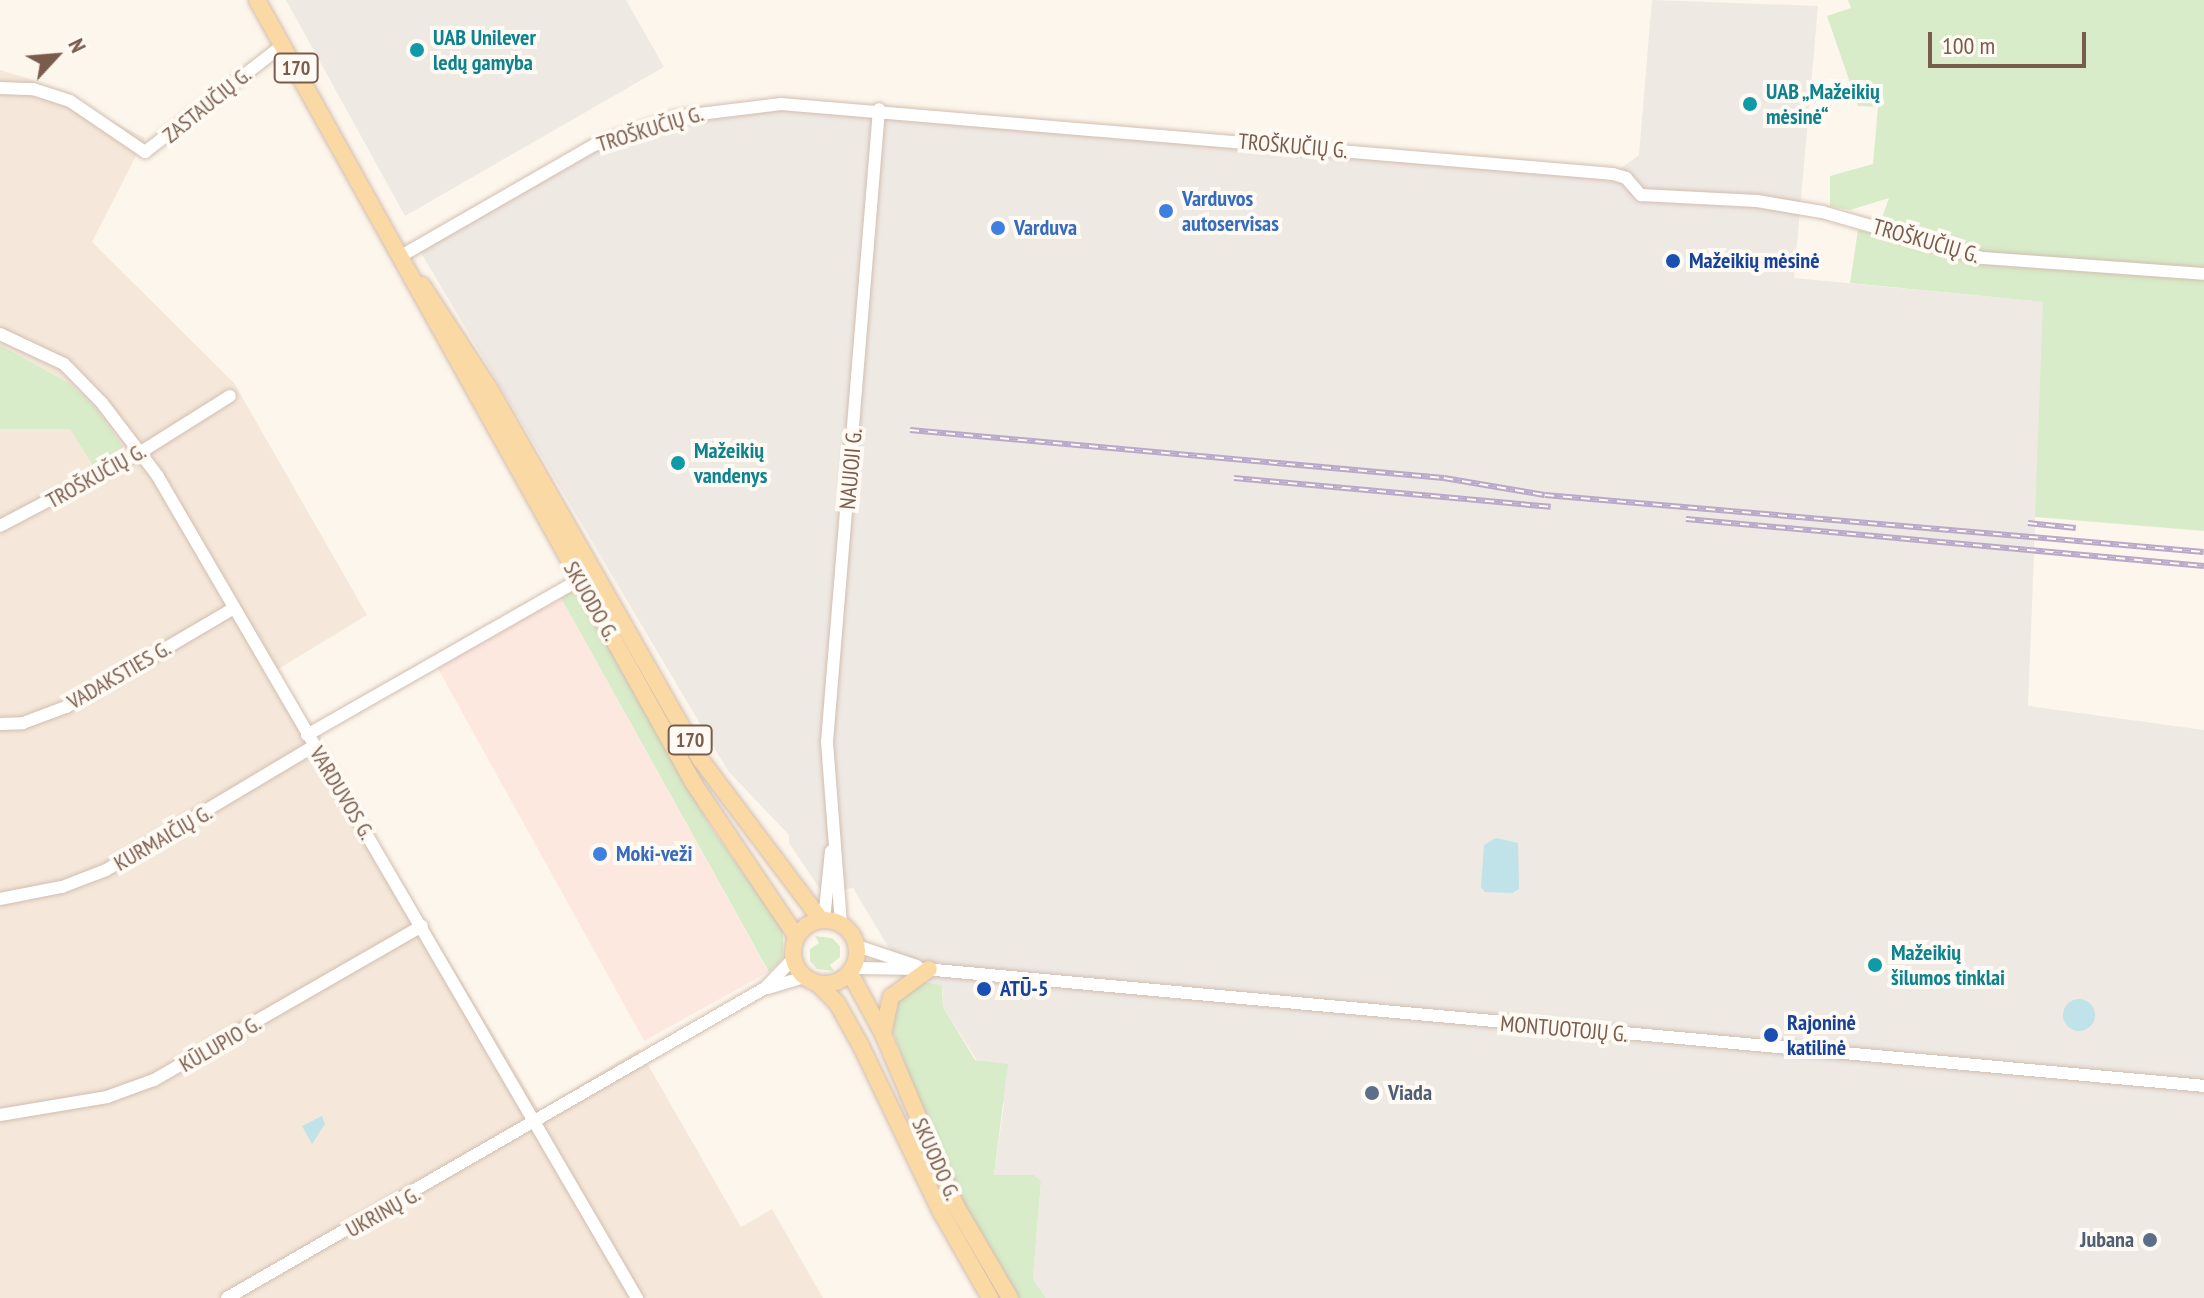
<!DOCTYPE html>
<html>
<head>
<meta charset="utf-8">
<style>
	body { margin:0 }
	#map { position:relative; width:2204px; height:1298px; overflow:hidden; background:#fdf6ec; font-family:"PT Sans Narrow",sans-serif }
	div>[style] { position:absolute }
	.residential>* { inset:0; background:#f5e8da }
	.commercial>* { inset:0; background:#fde8e0; transform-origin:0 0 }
	.industrial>* { inset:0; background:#efe9e4 }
	.green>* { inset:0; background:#d8ecc9 }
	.water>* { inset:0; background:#bfe3e8 }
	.round { border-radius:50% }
	.roads { filter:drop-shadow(0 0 2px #d1beb0) drop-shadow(0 0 2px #d1beb0) }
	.minor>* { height:12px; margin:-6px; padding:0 6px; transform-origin:6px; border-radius:6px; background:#fff }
	.major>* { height:16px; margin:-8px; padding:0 8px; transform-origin:8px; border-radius:8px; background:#fbd9a5 }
	.major>.ring { margin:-8px; padding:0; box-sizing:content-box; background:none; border:16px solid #fbd9a5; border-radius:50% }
	.rail>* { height:6px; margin-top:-3px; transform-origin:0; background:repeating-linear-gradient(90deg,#fffaf3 0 9px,#b9a8c9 0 18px); box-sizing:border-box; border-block:2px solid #b9a8c9 }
	.dots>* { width:22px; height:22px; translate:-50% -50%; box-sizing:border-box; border:4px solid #fffaf3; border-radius:50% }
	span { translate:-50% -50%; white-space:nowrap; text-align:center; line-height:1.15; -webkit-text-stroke:8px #fffaf3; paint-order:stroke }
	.shield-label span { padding:2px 6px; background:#fffaf3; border:2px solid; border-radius:6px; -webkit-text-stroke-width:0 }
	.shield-label { font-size:20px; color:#7a5c4d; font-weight:700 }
	.culture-label { font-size:22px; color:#0d838f; font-weight:700 }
	.left { translate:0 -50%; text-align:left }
	.street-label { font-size:22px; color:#7a5c4d }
	.shop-label { font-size:22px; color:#366cbe; font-weight:700 }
	.transit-label { font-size:22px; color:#164399; font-weight:700 }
	.service-label { font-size:22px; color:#4e5e75; font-weight:700 }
	.right { translate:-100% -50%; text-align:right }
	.north { position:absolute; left:16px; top:16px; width:80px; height:80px; -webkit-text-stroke:6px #fffaf3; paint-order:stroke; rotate:64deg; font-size:22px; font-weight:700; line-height:32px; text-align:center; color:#7a5c4d }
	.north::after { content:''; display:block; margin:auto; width:28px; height:36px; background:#7a5c4d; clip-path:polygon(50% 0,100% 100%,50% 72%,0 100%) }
	.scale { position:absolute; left:1928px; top:32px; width:158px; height:36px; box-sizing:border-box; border:4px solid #7a5c4d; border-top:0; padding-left:10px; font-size:24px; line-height:28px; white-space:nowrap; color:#7a5c4d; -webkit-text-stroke:6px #fffaf3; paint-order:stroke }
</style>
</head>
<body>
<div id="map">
	<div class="residential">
		<i style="clip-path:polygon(0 70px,30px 79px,145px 138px,92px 242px,234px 383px,367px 615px,275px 671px,539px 1110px,639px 1049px,741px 1227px,772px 1209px,823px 1298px,0 1298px,0 429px,70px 429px,69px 383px,0 345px)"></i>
	</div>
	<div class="commercial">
		<i style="left:560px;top:596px;width:430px;height:142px;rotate:61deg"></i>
	</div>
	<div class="industrial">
		<i style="clip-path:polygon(286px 0,626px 0,664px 67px,405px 216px)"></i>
		<i style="clip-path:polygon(1652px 0,1818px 6px,1794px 278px,2044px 302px,2028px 706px,2204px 730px,2204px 1298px,1046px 1298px,1033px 1279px,1041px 1181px,1034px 1175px,994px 1176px,1004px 1103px,943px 1007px,943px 990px,911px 985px,853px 888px,822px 892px,789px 843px,789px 835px,728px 771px,417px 246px,550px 166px,642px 127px,746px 105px,1613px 174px,1639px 155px)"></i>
	</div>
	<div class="green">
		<i style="clip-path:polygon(1848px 0,2204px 0,2204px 531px,2035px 517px,2043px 302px,1850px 283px,1858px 230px,1876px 234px,1889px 198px,1850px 210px,1830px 206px,1830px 176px,1873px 164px,1878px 107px,1858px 106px,1827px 16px,1851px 8px)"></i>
		<i style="clip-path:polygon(0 345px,69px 383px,98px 411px,125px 450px,94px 467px,70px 429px,0 429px)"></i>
		<i style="clip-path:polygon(573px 592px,583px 600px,710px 826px,783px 930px,783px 958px,769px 972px,560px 596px)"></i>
		<i style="clip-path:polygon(815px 936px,832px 938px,840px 946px,840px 957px,830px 965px,834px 971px,817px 969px,810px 961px,810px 949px,819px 943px)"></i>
		<i style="clip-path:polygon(922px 982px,942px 985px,943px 1007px,975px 1060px,1008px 1064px,994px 1175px,1034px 1175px,1041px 1181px,1033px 1279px,1046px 1298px,1017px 1298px,955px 1188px,927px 1124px,890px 1023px,894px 1004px)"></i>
	</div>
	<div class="water">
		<i style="clip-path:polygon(1496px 838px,1518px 843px,1519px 889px,1512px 893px,1485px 892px,1481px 887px,1484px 845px)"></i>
		<i class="round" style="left:2063px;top:999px;width:32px;height:32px"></i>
		<i style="clip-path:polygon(322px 1116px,325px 1124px,312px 1144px,302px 1126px)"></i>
	</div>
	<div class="roads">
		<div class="minor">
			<i style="left:0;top:88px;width:33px;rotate:2deg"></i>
			<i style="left:33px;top:89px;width:39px;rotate:18deg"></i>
			<i style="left:70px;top:101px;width:91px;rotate:34.2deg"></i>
			<i style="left:145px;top:152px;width:175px;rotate:-37.8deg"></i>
			<i style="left:401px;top:256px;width:223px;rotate:-29.9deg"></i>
			<i style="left:594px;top:145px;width:86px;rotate:-19.1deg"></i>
			<i style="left:675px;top:117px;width:107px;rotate:-7deg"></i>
			<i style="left:781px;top:104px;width:835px;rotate:4.81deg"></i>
			<i style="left:1613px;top:174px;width:14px;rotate:17deg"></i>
			<i style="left:1626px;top:178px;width:23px;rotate:49deg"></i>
			<i style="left:1641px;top:195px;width:116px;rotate:3deg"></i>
			<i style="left:1757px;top:201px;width:66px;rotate:9.6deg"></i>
			<i style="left:1822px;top:212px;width:166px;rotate:16deg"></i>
			<i style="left:1982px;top:258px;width:223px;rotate:4.1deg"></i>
			<i style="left:0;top:334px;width:71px;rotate:25.1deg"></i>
			<i style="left:64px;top:364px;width:54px;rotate:45.7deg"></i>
			<i style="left:102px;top:403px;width:91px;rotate:52.6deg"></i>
			<i style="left:157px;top:475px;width:953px;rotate:59.75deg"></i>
			<i style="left:0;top:526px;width:159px;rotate:-27.7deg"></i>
			<i style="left:141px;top:452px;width:105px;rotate:-32.2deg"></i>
			<i style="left:0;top:724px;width:23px;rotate:-2deg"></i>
			<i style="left:23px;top:723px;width:46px;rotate:-20.4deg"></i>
			<i style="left:66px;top:707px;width:191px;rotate:-30.5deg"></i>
			<i style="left:307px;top:735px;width:313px;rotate:-29.7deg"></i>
			<i style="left:0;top:899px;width:63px;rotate:-11deg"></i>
			<i style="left:62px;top:887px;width:47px;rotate:-21.1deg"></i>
			<i style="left:106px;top:870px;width:242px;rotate:-30.8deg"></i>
			<i style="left:824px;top:920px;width:69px;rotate:-84.2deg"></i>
			<i style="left:841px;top:924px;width:183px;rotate:-94.4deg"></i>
			<i style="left:827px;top:742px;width:635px;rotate:-85.3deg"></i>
			<i style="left:857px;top:946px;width:63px;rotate:18.4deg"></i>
			<i style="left:854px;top:968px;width:70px;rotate:0.8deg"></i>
			<i style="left:924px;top:969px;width:1285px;rotate:5.22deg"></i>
			<i style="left:768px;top:988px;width:38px;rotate:-17deg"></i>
			<i style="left:0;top:1115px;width:109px;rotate:-9.5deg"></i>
			<i style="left:107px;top:1097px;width:50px;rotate:-19.9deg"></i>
			<i style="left:154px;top:1080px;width:309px;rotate:-29.9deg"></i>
			<i style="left:227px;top:1298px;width:621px;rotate:-29.95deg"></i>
			<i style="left:765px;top:988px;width:42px;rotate:-46deg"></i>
		</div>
		<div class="major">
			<i style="left:257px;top:0;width:898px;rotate:60.86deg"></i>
			<i style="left:694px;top:784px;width:184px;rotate:56.1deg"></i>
			<i style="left:422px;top:285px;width:126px;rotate:56.9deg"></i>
			<i style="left:491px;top:391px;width:425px;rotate:60.4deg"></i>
			<i style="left:701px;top:760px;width:200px;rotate:53.1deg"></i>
			<i class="ring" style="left:793px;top:920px;width:48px;height:48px"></i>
			<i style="left:850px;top:973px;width:69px;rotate:61.6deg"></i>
			<i style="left:883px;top:1034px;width:185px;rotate:67deg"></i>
			<i style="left:955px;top:1204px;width:109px;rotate:59.7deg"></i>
			<i style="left:817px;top:983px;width:28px;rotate:45deg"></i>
			<i style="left:837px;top:1003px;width:49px;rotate:60.8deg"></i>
			<i style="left:861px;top:1046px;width:184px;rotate:64.3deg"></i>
			<i style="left:941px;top:1212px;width:99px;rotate:60.3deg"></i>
			<i style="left:883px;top:1034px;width:38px;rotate:-78deg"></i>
			<i style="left:891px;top:997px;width:47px;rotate:-36.4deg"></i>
		</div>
	</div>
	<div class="rail">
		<i style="left:910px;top:430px;width:536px;rotate:5.14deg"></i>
		<i style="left:1444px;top:478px;width:102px;rotate:9.6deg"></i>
		<i style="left:1545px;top:495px;width:661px;rotate:4.94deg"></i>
		<i style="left:1234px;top:478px;width:318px;rotate:5.2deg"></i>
		<i style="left:1686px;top:519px;width:520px;rotate:5.18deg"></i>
		<i style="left:2028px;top:523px;width:48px;rotate:5.9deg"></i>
	</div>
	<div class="dots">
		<i style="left:417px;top:50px;background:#0f9aa8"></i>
		<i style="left:1750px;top:104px;background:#0f9aa8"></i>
		<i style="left:1166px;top:211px;background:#3f7fe0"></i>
		<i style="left:998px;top:228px;background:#3f7fe0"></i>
		<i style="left:1673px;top:261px;background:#1a4fb4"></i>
		<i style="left:678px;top:463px;background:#0f9aa8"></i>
		<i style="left:600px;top:854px;background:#3f7fe0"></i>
		<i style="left:1875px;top:965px;background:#0f9aa8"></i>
		<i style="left:984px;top:989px;background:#1a4fb4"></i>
		<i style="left:1771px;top:1035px;background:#1a4fb4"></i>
		<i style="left:1372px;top:1093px;background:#5c6f8a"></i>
		<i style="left:2150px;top:1240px;background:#5c6f8a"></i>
	</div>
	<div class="shield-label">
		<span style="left:296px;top:68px">170</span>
		<span style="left:690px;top:740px">170</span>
	</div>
	<div class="culture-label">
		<span class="left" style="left:433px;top:50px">UAB Unilever<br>ledų gamyba</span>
		<span class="left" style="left:1766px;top:104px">UAB „Mažeikių<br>mėsinė“</span>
		<span class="left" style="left:694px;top:463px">Mažeikių<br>vandenys</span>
		<span class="left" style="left:1891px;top:965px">Mažeikių<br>šilumos tinklai</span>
	</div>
	<div class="street-label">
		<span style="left:207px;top:105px;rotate:-39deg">ZASTAUČIŲ G.</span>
		<span style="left:650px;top:129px;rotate:-17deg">TROŠKUČIŲ G.</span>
		<span style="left:1293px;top:146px;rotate:5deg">TROŠKUČIŲ G.</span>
		<span style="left:1926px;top:241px;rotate:16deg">TROŠKUČIŲ G.</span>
		<span style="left:851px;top:469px;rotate:-85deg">NAUJOJI G.</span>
		<span style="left:96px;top:476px;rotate:-29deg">TROŠKUČIŲ G.</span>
		<span style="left:591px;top:601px;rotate:60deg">SKUODO G.</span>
		<span style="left:119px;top:675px;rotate:-30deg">VADAKSTIES G.</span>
		<span style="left:342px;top:793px;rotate:59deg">VARDUVOS G.</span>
		<span style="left:163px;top:838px;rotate:-30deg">KURMAIČIŲ G.</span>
		<span style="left:1564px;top:1029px;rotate:5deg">MONTUOTOJŲ G.</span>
		<span style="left:220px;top:1044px;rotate:-30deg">KŪLUPIO G.</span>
		<span style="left:936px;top:1159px;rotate:66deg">SKUODO G.</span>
		<span style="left:383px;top:1212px;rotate:-29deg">UKRINŲ G.</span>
	</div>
	<div class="shop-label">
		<span class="left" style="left:1182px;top:211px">Varduvos<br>autoservisas</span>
		<span class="left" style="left:1014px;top:228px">Varduva</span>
		<span class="left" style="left:616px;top:854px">Moki-veži</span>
	</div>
	<div class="transit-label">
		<span class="left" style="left:1689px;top:261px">Mažeikių mėsinė</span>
		<span class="left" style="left:1000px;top:989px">ATŪ-5</span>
		<span class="left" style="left:1787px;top:1035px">Rajoninė<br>katilinė</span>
	</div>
	<div class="service-label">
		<span class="left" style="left:1388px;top:1093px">Viada</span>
		<span class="right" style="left:2134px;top:1240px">Jubana</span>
	</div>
	<div class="north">N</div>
	<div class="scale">100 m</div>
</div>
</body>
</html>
